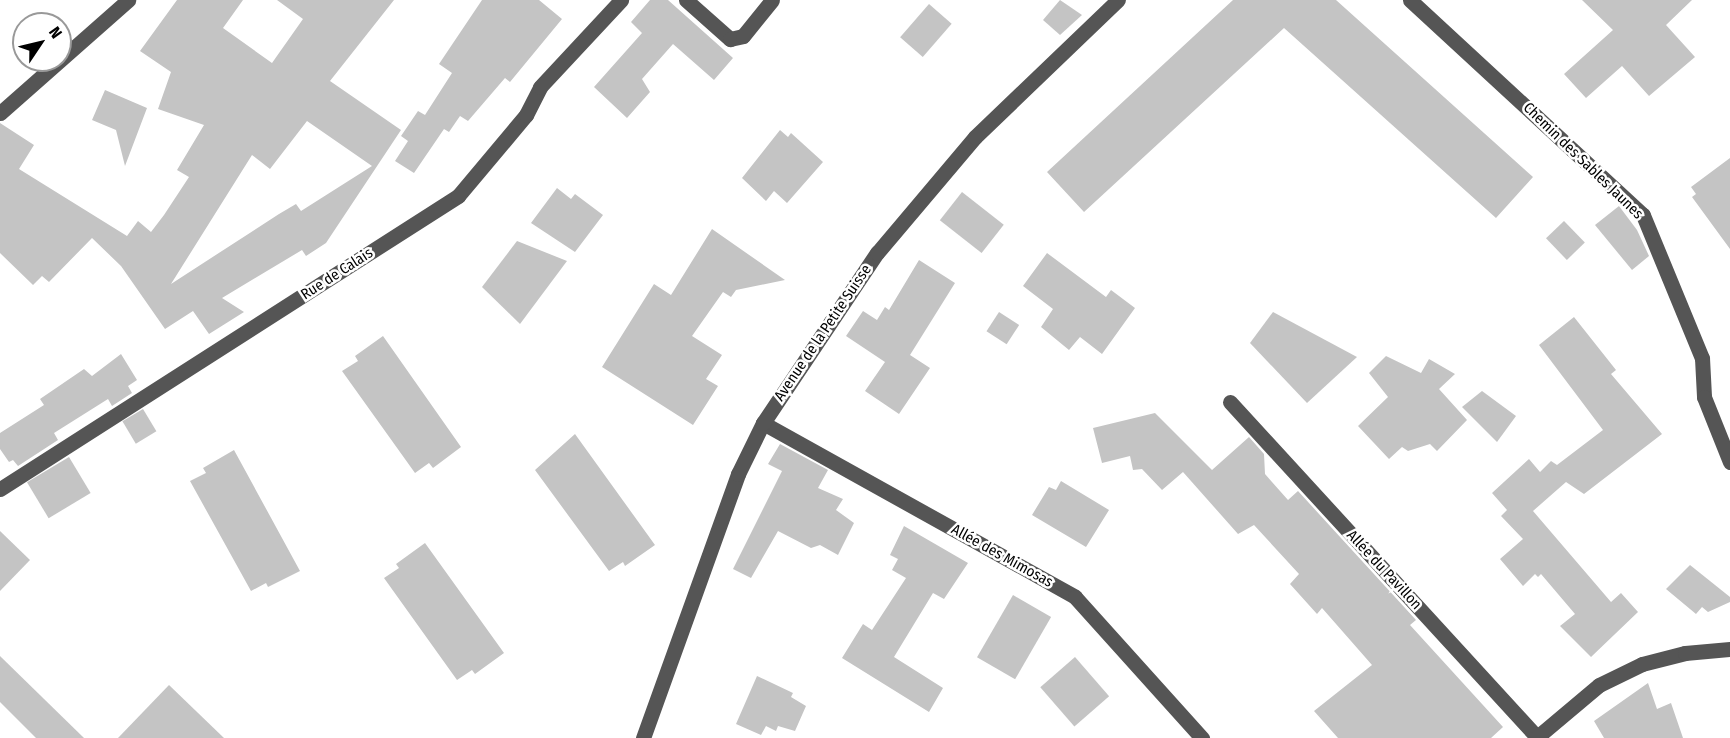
<!DOCTYPE html>
<html>
<head>
<meta charset="utf-8">
<style>
	body { margin:0 }
	#map { position:relative; width:1730px; height:738px; overflow:hidden; background:#fff; font-family:"Fira Sans Condensed",sans-serif }
	div>[style] { position:absolute }
	.building>* { inset:0; background:#c4c4c4; transform-origin:0 0 }
	.minor>* { height:15px; margin:-7.5px; padding:0 7.5px; transform-origin:7.5px; border-radius:7.5px; background:#555 }
	span { translate:-50% -50%; white-space:nowrap; text-align:center; line-height:1.15; -webkit-text-stroke:5px #fff; paint-order:stroke }
	.street-label { font-size:15px; color:#000 }
	.north { position:absolute; left:12px; top:12px; width:60px; height:60px; box-sizing:border-box; background:#fff; border:2px solid #999; border-radius:50%; rotate:55deg; font-size:16px; font-weight:700; line-height:24px; text-align:center; color:#000 }
	.north::after { content:''; display:block; margin:auto; width:21px; height:27px; background:#000; clip-path:polygon(50% 0,100% 100%,50% 72%,0 100%) }
</style>
</head>
<body>
<div id="map">
	<div class="building">
		<i style="clip-path:polygon(evenodd,177px 0,243px 0,223px 28px,272px 63px,303px 19px,277px 0,394px 0,330px 81px,401px 130px,326px 243px,306px 256px,302px 250px,222px 298px,244px 312px,209px 334px,193px 311px,165px 329px,121px 266px,92px 238px,49px 282px,42px 276px,33px 285px,0 253px,0 123px,34px 145px,19px 169px,127px 236px,138px 221px,151px 232px,164px 215px,189px 177px,177px 170px,204px 125px,158px 109px,171px 72px,140px 51px,177px 0,307px 121px,372px 166px,301px 211px,296px 204px,279px 214px,171px 284px,252px 155px,270px 169px,307px 121px)"></i>
		<i style="clip-path:polygon(482px 0,539px 0,562px 19px,510px 82px,505px 78px,468px 121px,460px 116px,449px 132px,444px 129px,414px 173px,395px 161px,408px 141px,401px 136px,418px 111px,425px 115px,452px 73px,439px 64px)"></i>
		<i style="clip-path:polygon(650px 0,668px 0,733px 58px,714px 80px,673px 44px,642px 79px,650px 92px,627px 118px,594px 87px,642px 33px,631px 22px)"></i>
		<i style="clip-path:polygon(1060px 0,1082px 15px,1060px 35px,1043px 20px)"></i>
		<i style="clip-path:polygon(1233px 0,1336px 0,1533px 177px,1496px 218px,1284px 28px,1084px 212px,1047px 172px)"></i>
		<i style="clip-path:polygon(1582px 0,1692px 0,1666px 25px,1695px 57px,1649px 96px,1622px 66px,1586px 98px,1564px 74px,1613px 30px)"></i>
		<i style="left:929px;top:4px;width:30px;height:44px;rotate:41deg"></i>
		<i style="clip-path:polygon(105px 90px,147px 108px,125px 166px,116px 130px,92px 120px)"></i>
		<i style="clip-path:polygon(780px 130px,788px 137px,791px 133px,823px 162px,787px 203px,774px 191px,766px 201px,742px 178px)"></i>
		<i style="clip-path:polygon(1730px 158px,1730px 249px,1692px 197px,1696px 194px,1691px 187px)"></i>
		<i style="clip-path:polygon(557px 188px,571px 199px,575px 194px,603px 215px,575px 252px,531px 223px)"></i>
		<i style="left:962px;top:192px;width:53px;height:36px;rotate:38deg"></i>
		<i style="clip-path:polygon(1619px 206px,1637px 230px,1649px 256px,1632px 270px,1595px 225px)"></i>
		<i style="left:1564px;top:221px;width:30px;height:25px;rotate:46deg"></i>
		<i style="clip-path:polygon(712px 229px,785px 280px,736px 290px,731px 297px,723px 292px,692px 336px,722px 355px,706px 379px,718px 386px,693px 425px,602px 367px,654px 284px,671px 295px)"></i>
		<i style="clip-path:polygon(517px 241px,567px 261px,520px 324px,482px 287px)"></i>
		<i style="clip-path:polygon(1047px 253px,1106px 297px,1111px 290px,1135px 308px,1102px 354px,1080px 337px,1069px 350px,1041px 327px,1053px 309px,1023px 286px)"></i>
		<i style="clip-path:polygon(919px 260px,955px 283px,910px 355px,930px 368px,899px 414px,865px 391px,885px 362px,846px 336px,863px 311px,877px 320px,885px 307px,889px 310px)"></i>
		<i style="left:999px;top:312px;width:24px;height:23px;rotate:33deg"></i>
		<i style="clip-path:polygon(1273px 312px,1357px 357px,1307px 403px,1250px 343px)"></i>
		<i style="clip-path:polygon(1574px 317px,1616px 370px,1611px 374px,1662px 434px,1584px 494px,1566px 482px,1533px 511px,1611px 602px,1621px 593px,1638px 612px,1591px 657px,1560px 626px,1575px 614px,1541px 574px,1538px 577px,1535px 574px,1523px 586px,1500px 559px,1523px 539px,1501px 516px,1507px 510px,1492px 493px,1529px 459px,1540px 472px,1551px 461px,1557px 465px,1603px 430px,1539px 345px)"></i>
		<i style="clip-path:polygon(383px 336px,461px 447px,433px 468px,429px 463px,415px 473px,342px 371px,358px 361px,355px 356px)"></i>
		<i style="clip-path:polygon(121px 354px,137px 380px,128px 386px,132px 393px,112px 406px,108px 399px,54px 433px,58px 440px,18px 466px,13px 460px,9px 462px,0 449px,0 433px,44px 405px,40px 399px,84px 369px,92px 376px)"></i>
		<i style="clip-path:polygon(1386px 356px,1421px 373px,1429px 359px,1455px 374px,1439px 389px,1467px 420px,1437px 451px,1430px 444px,1408px 451px,1402px 447px,1389px 459px,1358px 426px,1388px 397px,1369px 373px)"></i>
		<i style="clip-path:polygon(1482px 391px,1516px 416px,1497px 442px,1462px 407px)"></i>
		<i style="left:143px;top:409px;width:26px;height:24px;rotate:59deg"></i>
		<i style="clip-path:polygon(1155px 413px,1212px 470px,1249px 437px,1264px 454px,1265px 474px,1288px 500px,1298px 491px,1416px 620px,1410px 625px,1503px 727px,1491px 738px,1338px 738px,1314px 711px,1372px 665px,1322px 608px,1317px 614px,1290px 584px,1299px 574px,1254px 525px,1238px 534px,1183px 472px,1162px 490px,1142px 469px,1133px 470px,1130px 456px,1102px 463px,1093px 428px)"></i>
		<i style="clip-path:polygon(575px 434px,655px 545px,625px 566px,623px 562px,609px 571px,535px 470px)"></i>
		<i style="clip-path:polygon(780px 444px,828px 470px,818px 488px,843px 499px,836px 510px,854px 523px,838px 555px,820px 545px,811px 548px,778px 531px,751px 578px,733px 569px,782px 471px,768px 464px)"></i>
		<i style="clip-path:polygon(234px 450px,300px 571px,268px 587px,266px 583px,251px 591px,190px 481px,206px 473px,203px 468px)"></i>
		<i style="left:69px;top:457px;width:42px;height:49px;rotate:59deg"></i>
		<i style="clip-path:polygon(1061px 481px,1109px 510px,1086px 547px,1032px 515px,1049px 487px,1056px 490px)"></i>
		<i style="clip-path:polygon(904px 526px,968px 563px,944px 599px,933px 593px,894px 657px,943px 688px,929px 712px,842px 658px,863px 624px,872px 630px,906px 578px,892px 570px,898px 559px,890px 555px)"></i>
		<i style="clip-path:polygon(0 531px,30px 560px,0 591px)"></i>
		<i style="clip-path:polygon(425px 543px,504px 653px,475px 674px,472px 670px,457px 680px,384px 578px,399px 568px,396px 564px)"></i>
		<i style="clip-path:polygon(1690px 565px,1730px 597px,1730px 602px,1708px 612px,1702px 607px,1696px 614px,1666px 589px)"></i>
		<i style="left:1013px;top:595px;width:44px;height:72px;rotate:30deg"></i>
		<i style="clip-path:polygon(0 656px,84px 738px,36px 738px,0 702px)"></i>
		<i style="left:1075px;top:657px;width:52px;height:46px;rotate:49deg"></i>
		<i style="clip-path:polygon(757px 676px,793px 693px,791px 697px,806px 706px,795px 731px,778px 726px,776px 731px,766px 726px,761px 735px,736px 724px)"></i>
		<i style="clip-path:polygon(1648px 683px,1657px 709px,1671px 703px,1683px 738px,1604px 738px,1594px 721px)"></i>
		<i style="clip-path:polygon(169px 685px,224px 738px,118px 738px)"></i>
	</div>
	<div class="minor">
		<i style="left:686px;top:0;width:59px;rotate:41.6deg"></i>
		<i style="left:730px;top:39px;width:13px;rotate:-13deg"></i>
		<i style="left:743px;top:36px;width:46px;rotate:-51.1deg"></i>
		<i style="left:1410px;top:0;width:317px;rotate:42.7deg"></i>
		<i style="left:1643px;top:215px;width:155px;rotate:67.6deg"></i>
		<i style="left:1702px;top:358px;width:39px;rotate:87deg"></i>
		<i style="left:1704px;top:397px;width:70px;rotate:68.2deg"></i>
		<i style="left:0;top:113px;width:171px;rotate:-41.4deg"></i>
		<i style="left:1230px;top:402px;width:456px;rotate:47.5deg"></i>
		<i style="left:763px;top:423px;width:357px;rotate:29.1deg"></i>
		<i style="left:1075px;top:597px;width:190px;rotate:48deg"></i>
		<i style="left:0;top:489px;width:544px;rotate:-32.61deg"></i>
		<i style="left:458px;top:196px;width:106px;rotate:-50deg"></i>
		<i style="left:526px;top:115px;width:31px;rotate:-63deg"></i>
		<i style="left:540px;top:87px;width:119px;rotate:-47deg"></i>
		<i style="left:643px;top:738px;width:281px;rotate:-70.2deg"></i>
		<i style="left:738px;top:474px;width:57px;rotate:-63.9deg"></i>
		<i style="left:763px;top:423px;width:205px;rotate:-56.2deg"></i>
		<i style="left:877px;top:253px;width:152px;rotate:-49.8deg"></i>
		<i style="left:975px;top:137px;width:198px;rotate:-43.8deg"></i>
		<i style="left:1536px;top:738px;width:82px;rotate:-40.1deg"></i>
		<i style="left:1599px;top:685px;width:48px;rotate:-26deg"></i>
		<i style="left:1642px;top:664px;width:44px;rotate:-14.3deg"></i>
		<i style="left:1685px;top:653px;width:45px;rotate:-5.1deg"></i>
	</div>
	<div class="street-label">
		<span style="left:1583px;top:161px;rotate:44deg">Chemin des Sables Jaunes</span>
		<span style="left:337px;top:274px;rotate:-33deg">Rue de Calais</span>
		<span style="left:823px;top:333px;rotate:-56deg">Avenue de la Petite Suisse</span>
		<span style="left:1002px;top:556px;rotate:29deg">Allée des Mimosas</span>
		<span style="left:1384px;top:570px;rotate:47deg">Allée du Pavillon</span>
	</div>
	<div class="north">N</div>
</div>
</body>
</html>
